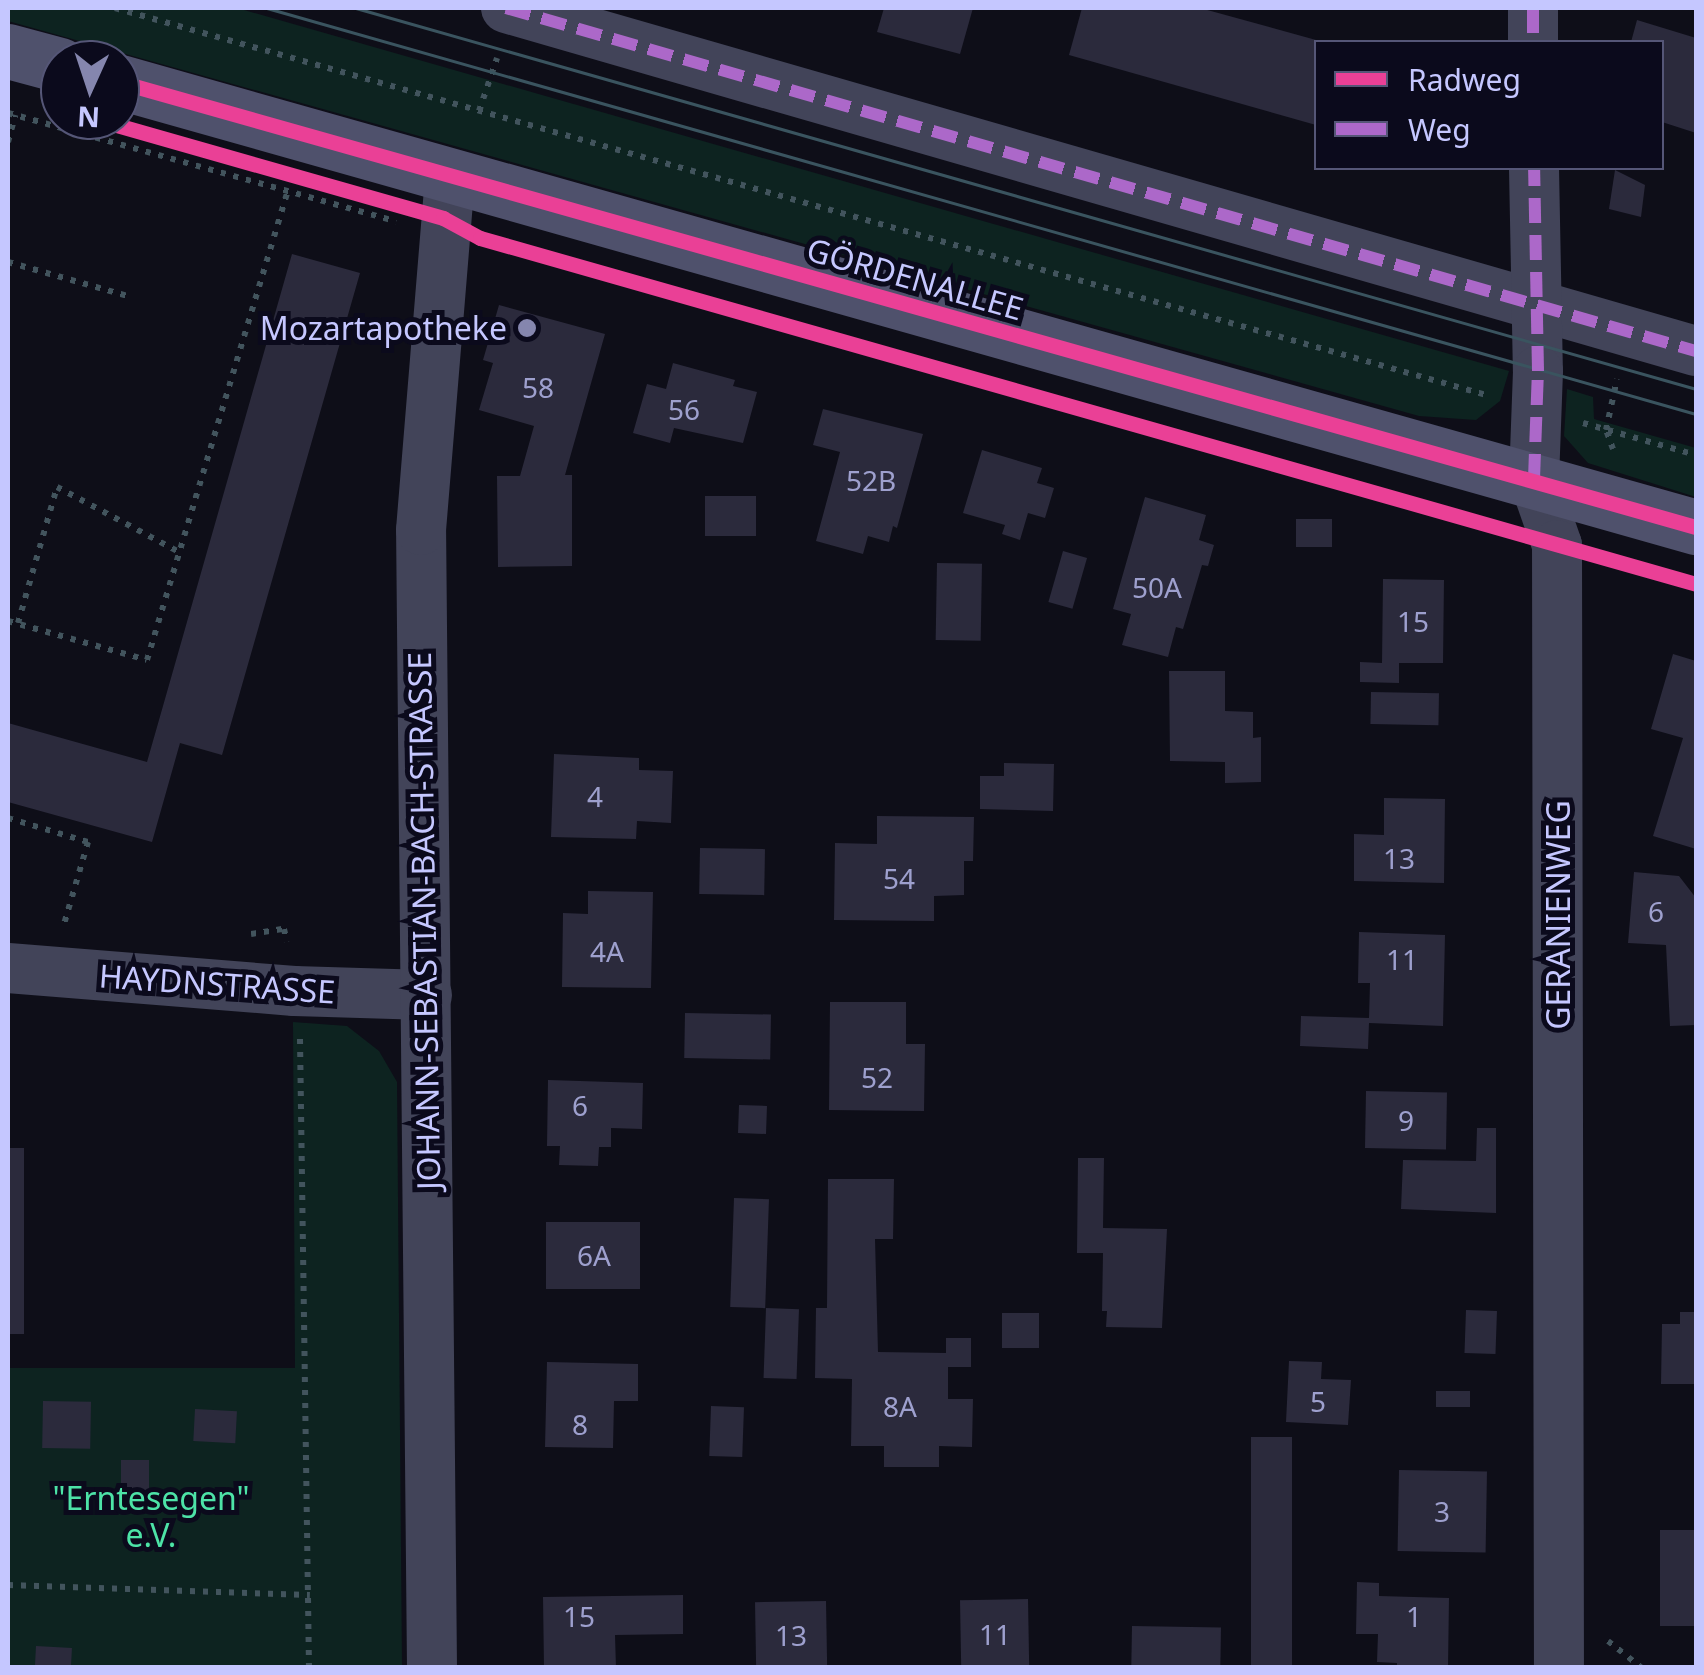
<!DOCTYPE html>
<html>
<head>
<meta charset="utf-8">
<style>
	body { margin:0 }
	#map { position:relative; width:1704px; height:1675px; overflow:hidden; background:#0e0e18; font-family:"Noto Sans",sans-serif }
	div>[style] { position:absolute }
	.green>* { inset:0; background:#0d2320 }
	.building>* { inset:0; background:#2b2a3c; transform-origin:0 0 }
	.path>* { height:6px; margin-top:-3px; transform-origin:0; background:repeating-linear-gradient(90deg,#42545d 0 5px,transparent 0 13px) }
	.street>* { height:50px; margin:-25px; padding:0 25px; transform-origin:25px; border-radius:25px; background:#424459 }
	.secondary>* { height:55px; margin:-27.5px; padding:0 27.5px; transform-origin:27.5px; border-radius:27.5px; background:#4f516c }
	.tram>* { height:2.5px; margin:-1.25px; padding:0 1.25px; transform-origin:1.25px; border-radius:1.25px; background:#3a545f }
	.quiet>* { height:12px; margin-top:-6px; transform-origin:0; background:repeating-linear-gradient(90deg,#ac68c9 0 25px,transparent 0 37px) }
	.cycleway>* { height:15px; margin:-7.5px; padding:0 7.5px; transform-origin:7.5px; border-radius:7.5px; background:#ea4096 }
	.dots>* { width:28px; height:28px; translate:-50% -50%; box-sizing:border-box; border:5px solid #0b0a1c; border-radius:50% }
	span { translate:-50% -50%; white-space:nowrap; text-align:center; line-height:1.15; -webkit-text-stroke:10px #0b0a1c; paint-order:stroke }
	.number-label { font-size:28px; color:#9ea0ce }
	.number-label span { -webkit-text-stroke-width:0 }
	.street-label { font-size:32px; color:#c5c7ff }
	.poi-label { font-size:32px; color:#c5c7ff }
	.right { translate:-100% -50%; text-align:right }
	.park-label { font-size:32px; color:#4de3a7 }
	.frame { position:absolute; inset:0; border:10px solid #c5c7ff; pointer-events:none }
	.legend { position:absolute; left:1314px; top:40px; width:350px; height:130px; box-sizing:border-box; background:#0b0a1c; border:2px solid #555677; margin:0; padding:12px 18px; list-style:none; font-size:30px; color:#c5c7ff }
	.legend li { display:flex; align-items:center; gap:20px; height:50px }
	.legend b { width:50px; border:2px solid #555677 }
	.north { position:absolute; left:40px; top:40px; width:100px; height:100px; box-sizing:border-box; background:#0b0a1c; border:2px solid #555677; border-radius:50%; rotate:183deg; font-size:28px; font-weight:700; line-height:40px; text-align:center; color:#c5c7ff }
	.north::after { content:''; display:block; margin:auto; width:35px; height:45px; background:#8586ae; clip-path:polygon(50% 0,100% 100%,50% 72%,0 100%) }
</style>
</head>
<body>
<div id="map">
	<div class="green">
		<i style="clip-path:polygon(8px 8px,237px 8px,1509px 371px,1500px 401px,1476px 420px,1419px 416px,8px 21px)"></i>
		<i style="clip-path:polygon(1567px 389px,1593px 397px,1594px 419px,1696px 448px,1696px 497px,1588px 463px,1564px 436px)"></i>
		<i style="clip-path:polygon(293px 1022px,347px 1026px,379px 1051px,397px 1082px,402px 1667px,8px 1667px,8px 1368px,295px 1368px)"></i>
	</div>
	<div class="building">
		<i style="clip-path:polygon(884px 8px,973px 8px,960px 54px,877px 32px)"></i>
		<i style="clip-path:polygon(1082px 8px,1200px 8px,1316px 40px,1316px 125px,1069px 55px)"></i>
		<i style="clip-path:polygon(1637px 20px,1696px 38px,1696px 133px,1662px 122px,1662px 42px,1631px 42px)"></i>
		<i style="clip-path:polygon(1615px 170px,1645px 185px,1641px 217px,1609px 209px)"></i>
		<i style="clip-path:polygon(292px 254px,360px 273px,222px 755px,180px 743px,152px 842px,8px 802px,8px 723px,147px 762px)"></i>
		<i style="clip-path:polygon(499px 305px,605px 334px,565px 475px,572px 475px,572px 566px,498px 567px,497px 476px,520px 476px,534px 426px,479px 410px,493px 363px,483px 360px)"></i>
		<i style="clip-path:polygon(673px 363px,735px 380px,733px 386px,757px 392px,743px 443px,674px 428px,670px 443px,633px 433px,647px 384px,666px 389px)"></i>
		<i style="clip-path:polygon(823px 409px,923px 434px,897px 528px,893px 526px,889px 542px,868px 536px,863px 554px,816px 541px,840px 452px,813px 445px)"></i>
		<i style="clip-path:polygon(982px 450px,1042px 468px,1037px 483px,1054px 488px,1045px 518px,1028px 513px,1020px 540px,1002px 534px,1005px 525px,963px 513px)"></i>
		<i style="left:756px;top:496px;width:40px;height:51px;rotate:90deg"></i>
		<i style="clip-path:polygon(1145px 497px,1206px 515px,1199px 540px,1214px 545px,1208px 566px,1202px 565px,1183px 629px,1176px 627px,1168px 657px,1122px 645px,1131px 614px,1113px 609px)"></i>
		<i style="left:1296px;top:519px;width:36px;height:28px"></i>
		<i style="left:1063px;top:551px;width:25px;height:53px;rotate:16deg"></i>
		<i style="left:937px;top:563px;width:45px;height:77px;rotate:1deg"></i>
		<i style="clip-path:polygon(1383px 579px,1444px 580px,1443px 663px,1399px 663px,1399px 683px,1360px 682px,1360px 662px,1382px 663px)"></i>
		<i style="clip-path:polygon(1673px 654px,1696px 661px,1696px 849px,1653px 836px,1683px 738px,1651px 729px)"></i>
		<i style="clip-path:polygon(1169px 671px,1225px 671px,1225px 711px,1253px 712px,1253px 738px,1261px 737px,1261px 782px,1225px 783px,1225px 762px,1170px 761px)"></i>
		<i style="left:1371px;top:692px;width:68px;height:32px;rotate:1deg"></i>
		<i style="clip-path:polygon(554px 754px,639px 758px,639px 770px,673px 771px,671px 823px,637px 821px,636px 839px,551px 837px)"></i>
		<i style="clip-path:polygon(1004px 763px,1054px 764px,1053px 811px,980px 809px,980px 776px,1004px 776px)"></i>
		<i style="clip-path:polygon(1384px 798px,1445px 799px,1444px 883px,1354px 881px,1354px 834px,1384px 835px)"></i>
		<i style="clip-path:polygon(877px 816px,974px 817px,973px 861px,964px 861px,964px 895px,934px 896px,934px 921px,834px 920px,835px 843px,877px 844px)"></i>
		<i style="left:700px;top:848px;width:65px;height:46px;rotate:1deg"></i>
		<i style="clip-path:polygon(1634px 872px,1679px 876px,1696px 898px,1696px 1025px,1670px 1026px,1666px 945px,1628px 943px)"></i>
		<i style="clip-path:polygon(588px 891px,653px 892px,651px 988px,562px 987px,563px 913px,588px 914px)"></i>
		<i style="clip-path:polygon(1359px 932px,1445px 935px,1443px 1026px,1369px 1023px,1368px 1049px,1300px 1046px,1301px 1016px,1369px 1018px,1370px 983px,1358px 983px)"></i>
		<i style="clip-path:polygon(830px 1002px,906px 1002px,906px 1044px,925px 1044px,924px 1111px,829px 1110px)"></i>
		<i style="left:685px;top:1013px;width:86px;height:45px;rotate:1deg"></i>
		<i style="clip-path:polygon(548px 1080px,643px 1083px,642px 1129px,611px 1128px,611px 1147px,599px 1147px,598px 1166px,559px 1165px,560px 1146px,547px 1146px)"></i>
		<i style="left:1366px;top:1091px;width:81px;height:57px;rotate:1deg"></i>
		<i style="left:739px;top:1105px;width:28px;height:28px;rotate:2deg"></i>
		<i style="clip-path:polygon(1477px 1128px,1496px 1128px,1496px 1213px,1401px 1209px,1403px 1160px,1476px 1161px)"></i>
		<i style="left:8px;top:1148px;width:16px;height:186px"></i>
		<i style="clip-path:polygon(1078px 1158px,1104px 1158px,1103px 1228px,1167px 1229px,1162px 1328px,1106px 1327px,1107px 1311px,1102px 1311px,1103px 1253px,1077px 1253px)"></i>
		<i style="clip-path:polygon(828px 1179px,894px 1179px,893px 1239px,875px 1239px,878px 1352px,946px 1353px,946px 1338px,971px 1338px,971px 1367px,948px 1367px,948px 1399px,973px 1399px,972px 1447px,939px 1446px,939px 1467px,884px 1467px,884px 1446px,851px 1446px,852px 1379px,815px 1378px,816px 1308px,827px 1308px)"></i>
		<i style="left:734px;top:1198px;width:35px;height:109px;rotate:2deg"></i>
		<i style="left:546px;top:1222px;width:94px;height:67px"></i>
		<i style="left:766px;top:1308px;width:33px;height:70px;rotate:2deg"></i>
		<i style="left:1466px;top:1310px;width:31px;height:43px;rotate:2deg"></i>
		<i style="clip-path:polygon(1680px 1312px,1696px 1312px,1696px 1384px,1661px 1384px,1662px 1324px,1680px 1324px)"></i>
		<i style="left:1002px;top:1313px;width:37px;height:35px"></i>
		<i style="clip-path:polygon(1289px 1361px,1322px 1362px,1321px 1379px,1351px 1380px,1348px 1425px,1286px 1422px)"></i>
		<i style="clip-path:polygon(547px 1362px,638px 1364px,638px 1401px,614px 1401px,613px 1448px,545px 1447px)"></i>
		<i style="left:1436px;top:1391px;width:34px;height:16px"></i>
		<i style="left:43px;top:1401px;width:48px;height:47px;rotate:1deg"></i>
		<i style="left:711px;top:1406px;width:33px;height:50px;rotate:2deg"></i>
		<i style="left:195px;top:1409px;width:42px;height:32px;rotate:3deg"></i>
		<i style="left:1251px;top:1437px;width:41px;height:231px"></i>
		<i style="left:149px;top:1460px;width:34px;height:28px;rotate:90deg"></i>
		<i style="left:1399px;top:1470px;width:88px;height:81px;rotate:1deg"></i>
		<i style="left:1660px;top:1530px;width:36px;height:96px"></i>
		<i style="clip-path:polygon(1357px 1582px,1379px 1583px,1379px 1596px,1449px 1598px,1448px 1668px,1397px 1668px,1397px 1663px,1377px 1662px,1378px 1634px,1356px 1634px)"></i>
		<i style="clip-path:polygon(683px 1595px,683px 1634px,615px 1635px,616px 1668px,544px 1668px,543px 1597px)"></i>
		<i style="left:1028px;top:1599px;width:69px;height:68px;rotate:89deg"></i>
		<i style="left:826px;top:1601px;width:65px;height:71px;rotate:89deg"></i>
		<i style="left:1132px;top:1626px;width:89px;height:42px;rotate:1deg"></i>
		<i style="left:36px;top:1646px;width:36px;height:22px;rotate:3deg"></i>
	</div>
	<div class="path">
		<i style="left:115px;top:8px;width:1429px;rotate:15.76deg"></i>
		<i style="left:479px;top:111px;width:56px;rotate:-71.2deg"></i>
		<i style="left:8px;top:113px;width:403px;rotate:15.6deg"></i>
		<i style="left:8px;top:142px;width:28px;rotate:-75deg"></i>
		<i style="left:8px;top:262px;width:124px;rotate:15.9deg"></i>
		<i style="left:1583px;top:423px;width:117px;rotate:15.8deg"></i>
		<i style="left:1613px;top:449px;width:20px;rotate:-110deg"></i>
		<i style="left:1606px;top:430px;width:52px;rotate:-77.8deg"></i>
		<i style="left:8px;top:621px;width:144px;rotate:15.7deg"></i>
		<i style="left:147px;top:660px;width:488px;rotate:-73.3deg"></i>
		<i style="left:18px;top:623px;width:141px;rotate:-74deg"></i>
		<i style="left:57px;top:487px;width:138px;rotate:28deg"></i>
		<i style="left:8px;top:818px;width:84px;rotate:16.7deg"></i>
		<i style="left:88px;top:842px;width:85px;rotate:106.3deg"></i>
		<i style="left:251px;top:934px;width:33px;rotate:-9deg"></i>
		<i style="left:284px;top:929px;width:13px;rotate:77deg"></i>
		<i style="left:300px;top:1039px;width:629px;rotate:89.18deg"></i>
		<i style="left:8px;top:1585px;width:302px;rotate:1.9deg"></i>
		<i style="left:1608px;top:1641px;width:43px;rotate:38.5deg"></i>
	</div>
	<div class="street">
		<i style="left:506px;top:8px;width:1238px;rotate:16.08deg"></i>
		<i style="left:1533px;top:8px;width:34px;rotate:90deg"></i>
		<i style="left:1534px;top:168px;width:203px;rotate:88.9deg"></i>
		<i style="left:1538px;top:371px;width:108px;rotate:92.1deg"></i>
		<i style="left:1534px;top:479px;width:70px;rotate:70.8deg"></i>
		<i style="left:1557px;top:545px;width:1123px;rotate:89.9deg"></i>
		<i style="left:8px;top:968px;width:287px;rotate:4.6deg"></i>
		<i style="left:294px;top:991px;width:133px;rotate:1.7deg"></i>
		<i style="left:432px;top:1668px;width:1138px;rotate:-90.55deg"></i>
		<i style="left:421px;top:530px;width:355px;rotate:-85.3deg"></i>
	</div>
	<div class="secondary">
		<i style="left:8px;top:51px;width:54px;rotate:15.1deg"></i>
		<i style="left:120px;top:82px;width:1638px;rotate:15.77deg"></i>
	</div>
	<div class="tram">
		<i style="left:267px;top:8px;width:1486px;rotate:15.86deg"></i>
		<i style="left:356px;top:8px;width:1393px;rotate:15.87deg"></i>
	</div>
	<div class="quiet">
		<i style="left:506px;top:8px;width:1238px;rotate:16.08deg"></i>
		<i style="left:1533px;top:8px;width:34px;rotate:90deg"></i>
		<i style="left:1534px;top:479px;width:108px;rotate:-87.9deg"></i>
		<i style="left:1538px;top:371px;width:203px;rotate:-91.1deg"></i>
	</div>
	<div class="cycleway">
		<i style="left:120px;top:82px;width:1638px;rotate:15.77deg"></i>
		<i style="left:99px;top:120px;width:358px;rotate:15.9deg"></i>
		<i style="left:443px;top:218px;width:42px;rotate:28.4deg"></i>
		<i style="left:480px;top:238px;width:1264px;rotate:15.88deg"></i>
	</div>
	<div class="dots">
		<i style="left:527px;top:328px;background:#8586ae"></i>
	</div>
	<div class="number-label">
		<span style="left:538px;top:387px">58</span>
		<span style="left:684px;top:409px">56</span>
		<span style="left:871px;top:480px">52B</span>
		<span style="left:1157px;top:587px">50A</span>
		<span style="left:1413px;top:621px">15</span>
		<span style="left:595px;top:796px">4</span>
		<span style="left:1399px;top:858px">13</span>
		<span style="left:899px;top:878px">54</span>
		<span style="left:1656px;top:911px">6</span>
		<span style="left:607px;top:951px">4A</span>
		<span style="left:1402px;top:959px">11</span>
		<span style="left:877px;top:1077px">52</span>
		<span style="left:580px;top:1105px">6</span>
		<span style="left:1406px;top:1120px">9</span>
		<span style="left:594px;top:1255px">6A</span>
		<span style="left:1318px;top:1401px">5</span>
		<span style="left:900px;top:1406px">8A</span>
		<span style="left:580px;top:1424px">8</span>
		<span style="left:1442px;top:1511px">3</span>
		<span style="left:579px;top:1616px">15</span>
		<span style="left:1414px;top:1616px">1</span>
		<span style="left:995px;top:1634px">11</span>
		<span style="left:791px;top:1635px">13</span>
	</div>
	<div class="street-label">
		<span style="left:915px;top:279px;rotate:16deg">GÖRDENALLEE</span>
		<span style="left:1558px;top:915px;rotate:-90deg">GERANIENWEG</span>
		<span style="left:424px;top:921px;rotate:-91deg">JOHANN-SEBASTIAN-BACH-STRASSE</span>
		<span style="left:217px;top:984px;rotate:4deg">HAYDNSTRASSE</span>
	</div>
	<div class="poi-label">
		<span class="right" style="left:507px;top:328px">Mozartapotheke</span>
	</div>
	<div class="park-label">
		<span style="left:151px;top:1517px">"Erntesegen"<br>e.V.</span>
	</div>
	<div class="frame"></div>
	<ul class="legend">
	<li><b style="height:12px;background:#ea4096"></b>Radweg</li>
	<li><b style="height:12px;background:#ac68c9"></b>Weg</li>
	</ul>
	<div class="north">N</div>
</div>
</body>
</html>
